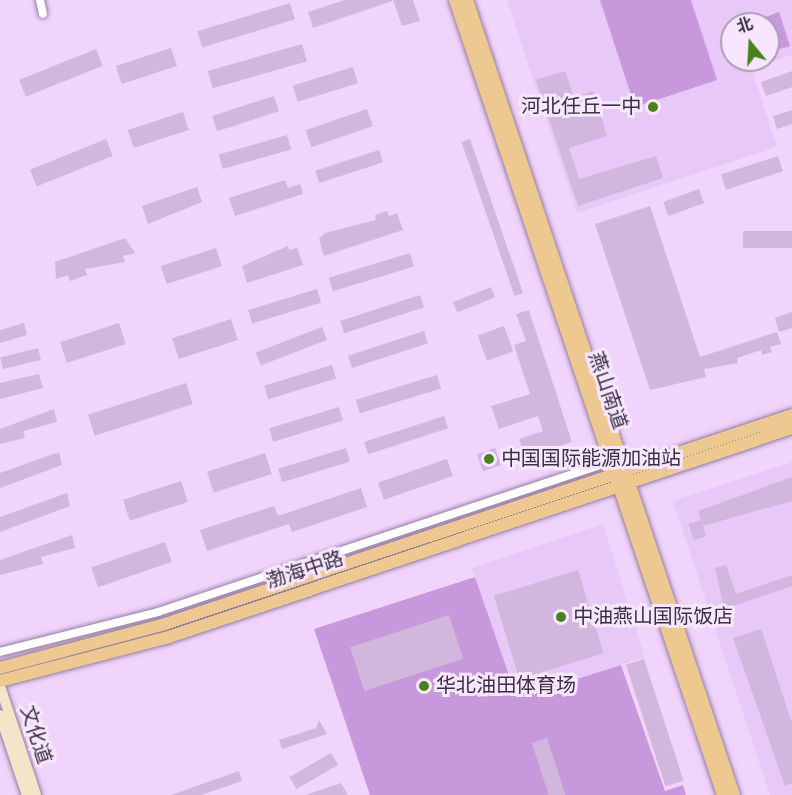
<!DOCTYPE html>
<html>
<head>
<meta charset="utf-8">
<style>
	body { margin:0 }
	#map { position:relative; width:792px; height:795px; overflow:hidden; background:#f0d4fc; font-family:"Sofia Sans Condensed","Noto Sans SC",sans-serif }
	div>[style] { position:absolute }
	.built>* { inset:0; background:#e8c8f7 }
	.green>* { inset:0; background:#c798db }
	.building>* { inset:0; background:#d1b6dd; transform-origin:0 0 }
	.roads { filter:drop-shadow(0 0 2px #967da1) drop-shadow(0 0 2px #967da1) }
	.minor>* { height:8px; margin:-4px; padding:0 4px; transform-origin:4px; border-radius:4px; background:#fff }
	.secondary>* { height:10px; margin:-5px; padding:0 5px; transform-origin:5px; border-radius:5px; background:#f6e4c8 }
	.primary>* { height:12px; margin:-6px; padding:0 6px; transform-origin:6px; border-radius:6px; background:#edc991 }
	.dots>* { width:16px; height:16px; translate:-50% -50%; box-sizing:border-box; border:3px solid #f7e6fe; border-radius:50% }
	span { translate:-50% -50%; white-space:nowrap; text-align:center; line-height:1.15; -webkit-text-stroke:6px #f7e6fe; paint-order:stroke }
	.poi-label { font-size:20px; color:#3b3140 }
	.right { translate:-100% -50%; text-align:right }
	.left { translate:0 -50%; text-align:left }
	.street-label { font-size:20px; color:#3b3140 }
	.north { position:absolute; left:720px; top:12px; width:60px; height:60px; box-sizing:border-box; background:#f7e6fe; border:2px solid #ac9eb2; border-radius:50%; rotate:342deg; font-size:16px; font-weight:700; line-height:24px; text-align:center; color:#3b3140 }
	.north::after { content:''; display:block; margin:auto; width:21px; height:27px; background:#48821e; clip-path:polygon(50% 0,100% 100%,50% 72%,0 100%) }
</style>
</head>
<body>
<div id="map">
	<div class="built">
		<i style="clip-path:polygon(evenodd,507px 0,792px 0,792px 55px,751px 68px,777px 147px,577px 213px,507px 0,732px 24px,768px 24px,768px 60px,732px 60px,732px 24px)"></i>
		<i style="clip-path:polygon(792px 462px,792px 795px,770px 795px,673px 501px)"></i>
		<i style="clip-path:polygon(603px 524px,645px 657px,530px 694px,521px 691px,511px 681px,472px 568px)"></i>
	</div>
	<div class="green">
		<i style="clip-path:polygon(600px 0,691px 0,717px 80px,635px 107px)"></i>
		<i style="clip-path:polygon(779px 12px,790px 46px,770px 52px,768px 24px,760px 19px)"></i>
		<i style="clip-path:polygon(475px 577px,511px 681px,530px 694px,621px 665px,665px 791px,683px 785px,686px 795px,370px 795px,314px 629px)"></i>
	</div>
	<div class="building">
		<i style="clip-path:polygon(345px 0,392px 0,392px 1px,313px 28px,308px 12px)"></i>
		<i style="clip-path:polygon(393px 0,413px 0,420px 21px,402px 26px)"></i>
		<i style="left:290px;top:3px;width:17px;height:97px;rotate:73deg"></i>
		<i style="left:302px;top:44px;width:18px;height:98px;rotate:74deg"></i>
		<i style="left:171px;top:48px;width:19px;height:58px;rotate:72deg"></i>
		<i style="left:96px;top:49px;width:18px;height:83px;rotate:68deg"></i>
		<i style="left:353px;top:67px;width:17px;height:63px;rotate:73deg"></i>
		<i style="clip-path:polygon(565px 71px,574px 97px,593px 91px,607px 136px,569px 148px,579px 179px,656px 156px,663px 178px,578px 206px,536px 80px)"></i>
		<i style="clip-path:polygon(792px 71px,792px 87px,766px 96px,761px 82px)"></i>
		<i style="left:274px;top:96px;width:16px;height:65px;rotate:72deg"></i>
		<i style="left:367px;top:109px;width:18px;height:65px;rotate:71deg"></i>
		<i style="clip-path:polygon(792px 110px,792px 124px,777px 129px,773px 116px)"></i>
		<i style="left:183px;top:112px;width:19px;height:58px;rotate:72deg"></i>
		<i style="left:287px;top:135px;width:15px;height:71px;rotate:74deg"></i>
		<i style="left:106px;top:139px;width:18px;height:82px;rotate:68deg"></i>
		<i style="left:470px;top:139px;width:163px;height:9px;rotate:71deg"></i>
		<i style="left:379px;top:150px;width:13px;height:67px;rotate:72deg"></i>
		<i style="left:778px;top:156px;width:16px;height:60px;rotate:72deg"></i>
		<i style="clip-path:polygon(285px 180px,288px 188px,300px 184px,303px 194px,235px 216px,229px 198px)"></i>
		<i style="clip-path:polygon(197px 187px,202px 202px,148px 224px,142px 206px)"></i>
		<i style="left:699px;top:189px;width:15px;height:38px;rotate:70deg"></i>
		<i style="clip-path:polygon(650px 206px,700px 357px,777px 332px,781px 344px,770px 347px,772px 352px,762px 355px,761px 350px,737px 358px,738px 363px,704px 369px,706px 377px,650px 390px,595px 224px)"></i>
		<i style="clip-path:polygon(387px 211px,389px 216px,397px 213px,403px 230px,324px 256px,319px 239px,325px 233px,376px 220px,375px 215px)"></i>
		<i style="left:792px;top:231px;width:17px;height:49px;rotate:90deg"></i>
		<i style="clip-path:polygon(125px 238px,135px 253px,123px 256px,125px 262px,85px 269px,87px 275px,70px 281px,68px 275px,56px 279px,55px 262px)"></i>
		<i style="clip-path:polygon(288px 246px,289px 250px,297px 248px,303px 265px,247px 283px,242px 266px)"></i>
		<i style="left:216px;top:248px;width:19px;height:58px;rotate:72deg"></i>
		<i style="left:410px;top:253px;width:14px;height:85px;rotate:73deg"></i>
		<i style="left:491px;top:287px;width:11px;height:41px;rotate:68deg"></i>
		<i style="left:317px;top:289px;width:14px;height:72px;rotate:73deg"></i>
		<i style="left:420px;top:295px;width:13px;height:84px;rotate:72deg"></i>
		<i style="clip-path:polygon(529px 310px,572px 442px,525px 457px,519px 439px,543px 431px,538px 416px,499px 429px,491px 406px,530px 394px,514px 345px,526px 341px,516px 314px)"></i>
		<i style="clip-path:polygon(792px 312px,792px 328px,779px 332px,775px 318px)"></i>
		<i style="left:231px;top:319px;width:22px;height:62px;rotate:72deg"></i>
		<i style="clip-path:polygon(24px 323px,27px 335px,0 343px,0 330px)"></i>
		<i style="left:119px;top:323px;width:22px;height:62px;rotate:72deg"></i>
		<i style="left:504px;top:326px;width:27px;height:28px;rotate:70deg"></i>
		<i style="left:322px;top:327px;width:14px;height:71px;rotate:69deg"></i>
		<i style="left:424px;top:331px;width:13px;height:80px;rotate:72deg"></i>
		<i style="left:38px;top:348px;width:12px;height:39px;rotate:76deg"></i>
		<i style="left:332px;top:365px;width:14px;height:71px;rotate:73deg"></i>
		<i style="clip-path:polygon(39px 374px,43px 388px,0 399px,0 383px)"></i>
		<i style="left:437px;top:375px;width:14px;height:85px;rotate:73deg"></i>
		<i style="left:186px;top:383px;width:22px;height:103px;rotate:72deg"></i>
		<i style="left:339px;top:407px;width:14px;height:73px;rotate:73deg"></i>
		<i style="clip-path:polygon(54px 409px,57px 422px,23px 431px,25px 438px,0 444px,0 429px)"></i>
		<i style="left:444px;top:416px;width:13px;height:84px;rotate:72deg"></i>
		<i style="left:346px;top:448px;width:14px;height:71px;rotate:73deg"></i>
		<i style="left:495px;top:448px;width:18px;height:19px;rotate:71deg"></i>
		<i style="clip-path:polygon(59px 452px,62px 465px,0 488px,0 473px)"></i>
		<i style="left:265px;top:453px;width:22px;height:61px;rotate:72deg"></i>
		<i style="left:447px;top:459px;width:18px;height:73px;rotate:71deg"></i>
		<i style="clip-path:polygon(792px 477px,792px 501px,703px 526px,698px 511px)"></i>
		<i style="left:181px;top:481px;width:22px;height:61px;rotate:72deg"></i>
		<i style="clip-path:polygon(361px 488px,367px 507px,292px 532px,289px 524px,207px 551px,200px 530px,274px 506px,278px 516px)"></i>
		<i style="clip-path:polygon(67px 493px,70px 506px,0 532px,0 517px)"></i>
		<i style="left:701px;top:520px;width:17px;height:13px;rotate:73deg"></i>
		<i style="clip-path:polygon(72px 535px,75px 548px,41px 557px,43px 564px,0 575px,0 560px)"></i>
		<i style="left:165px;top:542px;width:21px;height:78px;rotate:71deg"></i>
		<i style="clip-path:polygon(726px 565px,736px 594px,792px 575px,792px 586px,724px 609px,715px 568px)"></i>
		<i style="left:578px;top:570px;width:87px;height:88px;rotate:73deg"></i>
		<i style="left:449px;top:615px;width:46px;height:104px;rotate:72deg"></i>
		<i style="clip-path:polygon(761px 629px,792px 723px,792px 783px,785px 786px,733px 638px)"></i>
		<i style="left:644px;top:659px;width:128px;height:19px;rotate:72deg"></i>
		<i style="clip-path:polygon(319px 720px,327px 734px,282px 749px,279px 740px,316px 728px)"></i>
		<i style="left:547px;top:738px;width:60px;height:16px;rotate:72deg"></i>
		<i style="left:331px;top:753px;width:14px;height:48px;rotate:60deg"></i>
		<i style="clip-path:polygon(239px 771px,242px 781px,201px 795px,171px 795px)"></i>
		<i style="clip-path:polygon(341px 783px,348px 795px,308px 795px,308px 794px)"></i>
	</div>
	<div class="roads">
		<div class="minor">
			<i style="left:40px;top:0;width:14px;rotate:78deg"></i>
			<i style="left:0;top:652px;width:163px;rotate:-14.2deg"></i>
			<i style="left:158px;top:612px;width:478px;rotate:-18.4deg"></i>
		</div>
		<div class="secondary">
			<i style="left:0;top:686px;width:115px;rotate:71.7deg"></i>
			<i style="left:0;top:715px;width:84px;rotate:71.4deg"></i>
		</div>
		<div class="primary">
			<i style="left:455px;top:0;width:839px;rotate:71.37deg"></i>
			<i style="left:467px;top:0;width:839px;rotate:71.44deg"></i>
			<i style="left:0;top:668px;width:171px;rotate:-14.9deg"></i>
			<i style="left:165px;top:624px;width:661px;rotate:-18.43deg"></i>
			<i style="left:0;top:681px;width:175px;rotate:-14.6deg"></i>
			<i style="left:169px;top:637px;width:657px;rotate:-18.55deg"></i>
		</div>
	</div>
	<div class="dots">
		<i style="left:653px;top:107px;background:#48821e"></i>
		<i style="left:489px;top:459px;background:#48821e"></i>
		<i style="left:561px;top:617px;background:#48821e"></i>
		<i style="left:424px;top:686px;background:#48821e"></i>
	</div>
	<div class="poi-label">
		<span class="right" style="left:641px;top:107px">河北任丘一中</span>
		<span class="left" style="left:501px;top:459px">中国国际能源加油站</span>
		<span class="left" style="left:573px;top:617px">中油燕山国际饭店</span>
		<span class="left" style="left:436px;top:686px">华北油田体育场</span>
	</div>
	<div class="street-label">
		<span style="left:607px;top:391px;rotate:71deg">燕山南道</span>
		<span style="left:305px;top:571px;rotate:-18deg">渤海中路</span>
		<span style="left:35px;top:735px;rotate:72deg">文化道</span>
	</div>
	<div class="north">北</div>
</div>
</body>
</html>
